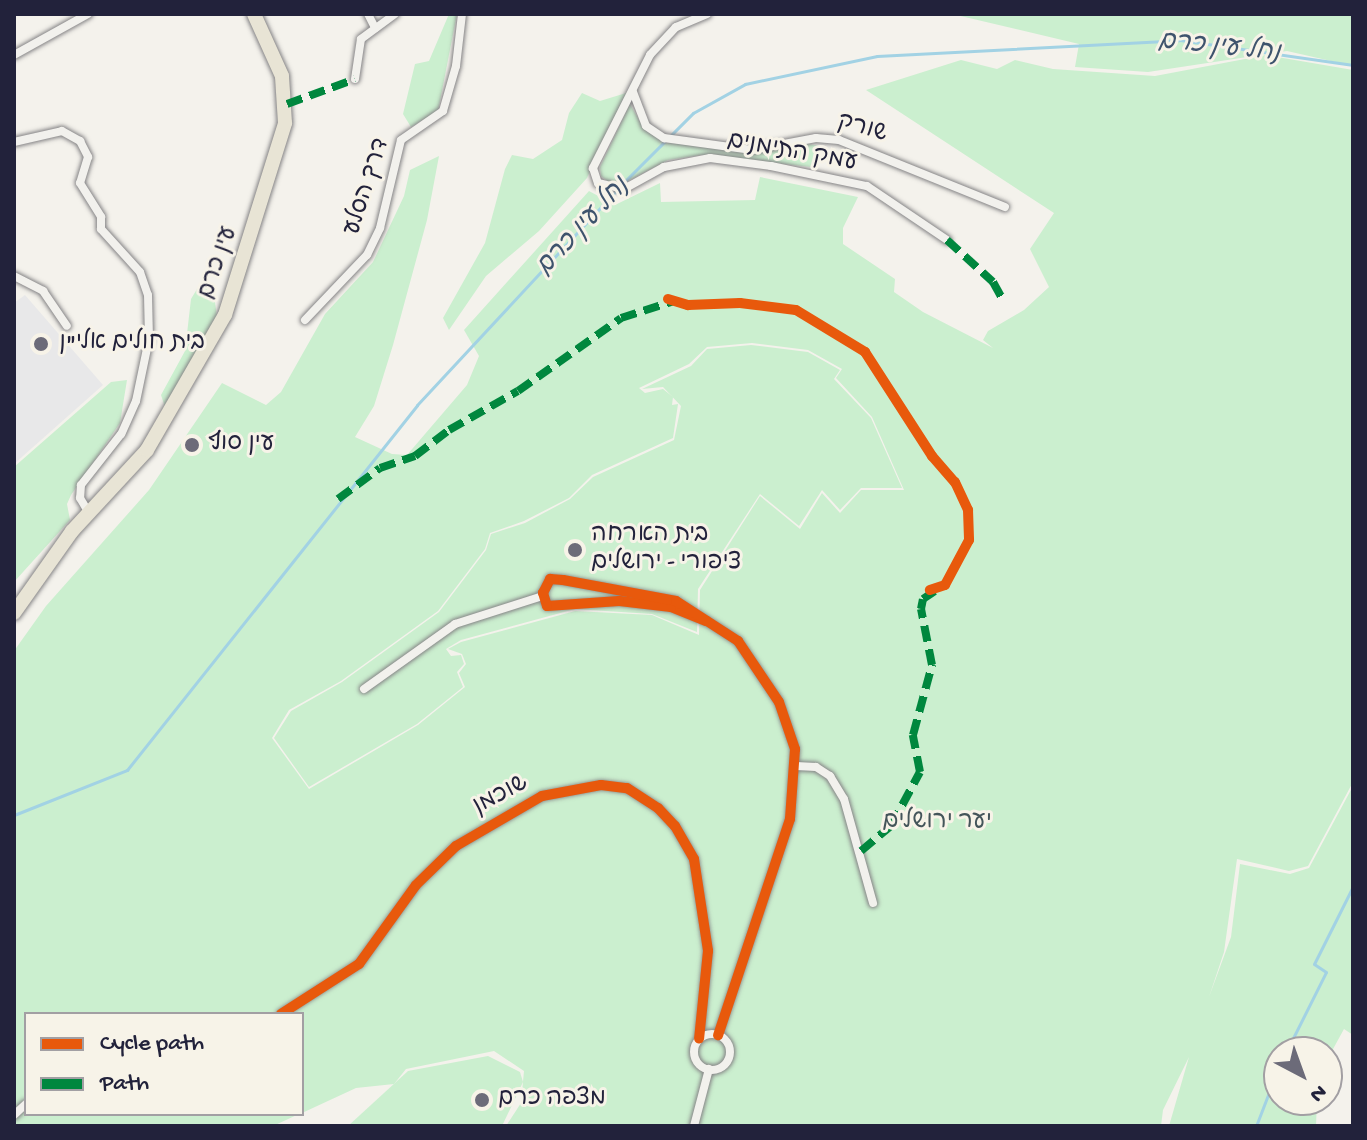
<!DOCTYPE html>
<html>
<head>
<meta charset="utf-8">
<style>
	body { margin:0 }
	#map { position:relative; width:1367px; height:1140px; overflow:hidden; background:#f4f2ec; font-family:"Gochi Hand","Playpen Sans Hebrew",sans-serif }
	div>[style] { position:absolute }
	.built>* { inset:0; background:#e8e8e9 }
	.green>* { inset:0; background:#cbefcf }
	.stream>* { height:3px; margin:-1.5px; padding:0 1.5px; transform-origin:1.5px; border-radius:1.5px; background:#a2d2e4 }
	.roads { filter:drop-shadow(0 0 2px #858486) drop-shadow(0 0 2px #858486) }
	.street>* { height:8px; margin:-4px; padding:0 4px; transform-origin:4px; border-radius:4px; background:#f2f1ed }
	.street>.ring { margin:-4px; padding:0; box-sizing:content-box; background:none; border:8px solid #f2f1ed; border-radius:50% }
	.primary>* { height:14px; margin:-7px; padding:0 7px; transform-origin:7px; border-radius:7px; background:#e8e4d5 }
	.quiet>* { height:8px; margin-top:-4px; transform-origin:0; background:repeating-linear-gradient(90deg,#00873e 0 16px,transparent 0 24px) }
	.cycleway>* { height:10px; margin:-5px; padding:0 5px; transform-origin:5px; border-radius:5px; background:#e8590c }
	.dots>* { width:22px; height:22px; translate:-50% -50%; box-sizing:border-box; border:4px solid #f7f3e8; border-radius:50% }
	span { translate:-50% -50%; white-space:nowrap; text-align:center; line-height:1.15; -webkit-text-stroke:6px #f7f3e8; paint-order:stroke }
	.street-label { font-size:24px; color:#22223b }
	.poi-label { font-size:24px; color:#22223b }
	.left { translate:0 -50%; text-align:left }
	.park-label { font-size:24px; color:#44555a }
	.water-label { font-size:26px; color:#3e536d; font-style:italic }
	.frame { position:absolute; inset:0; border:16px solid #22223b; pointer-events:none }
	.legend { position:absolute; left:24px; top:1012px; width:280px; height:104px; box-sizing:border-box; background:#f7f3e8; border:2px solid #a29fa3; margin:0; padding:10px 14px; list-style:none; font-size:24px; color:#22223b }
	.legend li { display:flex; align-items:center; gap:16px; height:40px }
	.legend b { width:40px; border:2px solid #a29fa3 }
	.north { position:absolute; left:1263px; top:1036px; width:80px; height:80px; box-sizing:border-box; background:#f7f3e8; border:2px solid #a29fa3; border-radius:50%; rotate:139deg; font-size:22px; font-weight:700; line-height:32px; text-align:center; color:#22223b }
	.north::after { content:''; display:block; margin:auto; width:28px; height:36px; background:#6c6b79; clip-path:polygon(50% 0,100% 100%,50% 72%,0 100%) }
</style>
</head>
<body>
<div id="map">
	<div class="built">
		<i style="clip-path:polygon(25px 295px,103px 385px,14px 464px,14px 303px)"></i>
	</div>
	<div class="green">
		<i style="clip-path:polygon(449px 14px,457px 14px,438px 111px,411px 127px,403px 114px,415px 64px,429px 61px)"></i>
		<i style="clip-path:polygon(952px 14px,1353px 14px,1353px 66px,1287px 51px,1148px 72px,1075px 67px,1079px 44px)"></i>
		<i style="clip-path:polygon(evenodd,1266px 55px,1353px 70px,1353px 782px,1308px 866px,1289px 871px,1237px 859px,1224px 952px,1209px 997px,1231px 937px,1240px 864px,1290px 874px,1309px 868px,1353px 786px,1353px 1035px,1344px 1029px,1327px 1060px,1327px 1052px,1279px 1052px,1279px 1100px,1317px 1100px,1316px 1126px,1169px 1126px,1189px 1057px,1163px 1110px,1161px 1126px,506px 1126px,521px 1103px,524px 1071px,494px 1051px,406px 1069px,394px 1084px,356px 1088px,302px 1113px,302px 1014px,26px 1014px,26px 1114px,299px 1114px,273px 1126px,14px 1126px,14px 651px,46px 606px,149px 490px,222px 383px,266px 405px,281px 392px,325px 314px,373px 262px,404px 196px,410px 170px,439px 156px,427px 220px,393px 345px,374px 406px,355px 437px,392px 454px,407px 455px,467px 385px,479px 356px,464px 330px,589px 191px,615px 205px,660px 183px,661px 202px,755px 200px,760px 177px,858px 197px,843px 228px,843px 244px,895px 279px,894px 292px,923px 312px,993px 348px,983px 340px,988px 331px,1024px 310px,1049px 287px,1030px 249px,1054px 213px,866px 90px,961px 60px,997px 69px,1015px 60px,1053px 69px,1155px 76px,1266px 55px,752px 343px,808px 350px,842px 369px,836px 378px,872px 417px,904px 490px,861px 490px,840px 513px,822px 493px,800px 529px,760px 496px,700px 590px,699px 635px,652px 615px,575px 611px,461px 642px,448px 649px,462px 654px,466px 664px,459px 673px,465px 687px,418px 725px,309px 789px,272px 738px,289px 710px,341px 681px,438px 611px,485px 549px,490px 533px,524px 521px,569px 498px,592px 475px,673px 438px,678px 404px,672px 405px,673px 397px,663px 389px,645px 393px,639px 388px,689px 364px,707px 347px,752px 343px)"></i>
		<i style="clip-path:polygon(582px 93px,600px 101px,626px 93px,587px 178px,539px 231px,486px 276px,449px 330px,443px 318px,485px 243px,505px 169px,512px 155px,533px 159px,562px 140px,569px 113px)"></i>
		<i style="clip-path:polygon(630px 104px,643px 127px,663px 142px,754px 153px,808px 144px,820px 146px,818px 155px,811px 167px,701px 155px,668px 160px,624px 183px,611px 184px,601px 176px,600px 167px)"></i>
		<i style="clip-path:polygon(200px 284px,214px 295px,217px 317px,166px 410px,161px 395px,185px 351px,191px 299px)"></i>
		<i style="clip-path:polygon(751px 345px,808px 352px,840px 370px,834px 379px,871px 418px,902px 488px,861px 488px,840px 510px,822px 490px,799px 526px,760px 494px,698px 589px,697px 632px,652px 614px,575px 609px,461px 640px,446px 649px,451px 656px,461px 655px,464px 664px,457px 672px,463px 687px,417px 724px,309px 787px,274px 738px,291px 711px,342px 682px,439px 612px,486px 550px,491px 534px,525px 523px,570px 499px,593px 477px,674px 440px,681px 406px,663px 387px,642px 389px,691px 366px,707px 349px)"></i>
		<i style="clip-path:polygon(127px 380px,120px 423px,71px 495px,67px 504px,70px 520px,14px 582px,14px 467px,111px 382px)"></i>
		<i style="clip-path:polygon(488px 1056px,520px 1072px,523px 1082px,502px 1126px,348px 1126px,408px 1071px)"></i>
	</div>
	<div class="stream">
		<i style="left:621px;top:185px;width:102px;rotate:-45deg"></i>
		<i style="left:693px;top:113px;width:60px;rotate:-29.1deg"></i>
		<i style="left:745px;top:84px;width:135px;rotate:-12deg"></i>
		<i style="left:877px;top:56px;width:303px;rotate:-3deg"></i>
		<i style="left:1180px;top:40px;width:175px;rotate:8.2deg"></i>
		<i style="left:14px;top:815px;width:122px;rotate:-21.7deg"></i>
		<i style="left:127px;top:770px;width:466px;rotate:-51.5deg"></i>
		<i style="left:417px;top:405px;width:292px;rotate:-47.1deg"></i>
		<i style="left:1286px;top:1052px;width:89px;rotate:-63.4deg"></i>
		<i style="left:1326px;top:972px;width:14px;rotate:-146deg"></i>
		<i style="left:1314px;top:964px;width:87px;rotate:-63.4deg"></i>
		<i style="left:1256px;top:1126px;width:64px;rotate:-69deg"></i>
	</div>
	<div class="roads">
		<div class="street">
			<i style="left:368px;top:14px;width:16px;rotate:63deg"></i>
			<i style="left:707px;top:14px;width:34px;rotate:157deg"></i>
			<i style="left:676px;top:27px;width:38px;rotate:133deg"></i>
			<i style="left:650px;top:55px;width:127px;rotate:116.8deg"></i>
			<i style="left:593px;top:168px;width:16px;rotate:72deg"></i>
			<i style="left:598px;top:183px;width:27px;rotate:13deg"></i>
			<i style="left:624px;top:189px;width:46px;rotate:-28.8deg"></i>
			<i style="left:664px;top:167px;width:47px;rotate:-11.1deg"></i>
			<i style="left:710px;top:158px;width:62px;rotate:7.5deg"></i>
			<i style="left:771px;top:166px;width:98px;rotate:11.8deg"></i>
			<i style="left:867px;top:186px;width:97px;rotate:34deg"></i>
			<i style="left:14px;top:55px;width:85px;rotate:-29deg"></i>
			<i style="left:355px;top:79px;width:40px;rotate:-81.5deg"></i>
			<i style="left:361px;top:39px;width:42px;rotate:-36.3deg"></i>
			<i style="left:633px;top:92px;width:36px;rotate:69deg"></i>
			<i style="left:646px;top:126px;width:22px;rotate:34deg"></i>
			<i style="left:664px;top:138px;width:89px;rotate:7.8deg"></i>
			<i style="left:752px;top:150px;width:65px;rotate:-10.6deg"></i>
			<i style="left:816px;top:138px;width:23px;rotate:5deg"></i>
			<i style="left:839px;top:140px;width:179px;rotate:22deg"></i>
			<i style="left:14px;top:142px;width:49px;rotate:-12.9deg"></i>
			<i style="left:62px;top:131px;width:21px;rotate:29deg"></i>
			<i style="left:80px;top:141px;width:18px;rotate:63deg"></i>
			<i style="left:88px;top:157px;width:27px;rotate:107deg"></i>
			<i style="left:80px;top:183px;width:40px;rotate:58deg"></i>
			<i style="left:101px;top:217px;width:12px;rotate:90deg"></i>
			<i style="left:101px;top:229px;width:58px;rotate:47.8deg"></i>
			<i style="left:140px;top:272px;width:24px;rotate:71deg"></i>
			<i style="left:148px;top:295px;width:44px;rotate:88.7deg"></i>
			<i style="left:149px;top:339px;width:63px;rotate:101.8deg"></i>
			<i style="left:136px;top:401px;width:36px;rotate:114deg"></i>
			<i style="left:121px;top:434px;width:65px;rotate:128.1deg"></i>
			<i style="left:81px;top:485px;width:13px;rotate:94deg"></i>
			<i style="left:80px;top:498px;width:17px;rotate:59deg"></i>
			<i style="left:14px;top:276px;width:33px;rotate:27deg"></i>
			<i style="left:43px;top:291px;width:42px;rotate:55.6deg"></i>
			<i style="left:305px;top:320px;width:90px;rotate:-46.4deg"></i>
			<i style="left:367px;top:255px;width:30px;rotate:-64deg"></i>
			<i style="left:380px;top:228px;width:90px;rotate:-76.6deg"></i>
			<i style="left:401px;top:140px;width:51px;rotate:-34.6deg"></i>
			<i style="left:443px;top:111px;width:47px;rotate:-73.9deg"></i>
			<i style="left:456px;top:66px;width:52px;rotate:-83.4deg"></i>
			<i style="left:706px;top:621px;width:38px;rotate:-158deg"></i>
			<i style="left:671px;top:607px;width:52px;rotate:-173.4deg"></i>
			<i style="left:619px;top:601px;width:72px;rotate:176deg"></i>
			<i style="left:547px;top:606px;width:14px;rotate:-107deg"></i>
			<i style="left:543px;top:593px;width:16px;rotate:-63deg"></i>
			<i style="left:550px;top:579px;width:13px;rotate:4deg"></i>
			<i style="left:563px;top:580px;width:115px;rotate:10.5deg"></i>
			<i style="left:676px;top:601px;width:74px;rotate:32.8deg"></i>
			<i style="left:738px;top:641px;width:73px;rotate:56.1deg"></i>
			<i style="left:779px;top:702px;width:50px;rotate:71.2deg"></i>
			<i style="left:795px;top:749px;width:70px;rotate:94.1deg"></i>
			<i style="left:790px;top:819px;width:228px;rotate:108.4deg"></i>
			<i style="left:364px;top:689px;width:112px;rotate:-35.5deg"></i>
			<i style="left:455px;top:624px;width:92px;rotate:-17.7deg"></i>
			<i style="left:796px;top:766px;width:20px;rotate:3deg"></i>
			<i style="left:816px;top:767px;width:17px;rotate:33deg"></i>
			<i style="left:830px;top:776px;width:27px;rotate:59deg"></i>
			<i style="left:844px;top:799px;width:108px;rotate:74.4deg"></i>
			<i style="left:281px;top:1014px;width:93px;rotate:-32.7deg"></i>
			<i style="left:359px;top:964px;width:97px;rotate:-54.2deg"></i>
			<i style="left:416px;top:885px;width:56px;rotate:-44.3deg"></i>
			<i style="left:456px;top:846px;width:99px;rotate:-30.2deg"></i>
			<i style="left:542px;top:796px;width:60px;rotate:-10.6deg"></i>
			<i style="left:601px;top:785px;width:26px;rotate:7deg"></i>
			<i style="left:627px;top:788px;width:37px;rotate:33deg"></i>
			<i style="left:658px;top:808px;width:25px;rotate:47deg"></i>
			<i style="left:675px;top:826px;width:38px;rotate:60deg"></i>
			<i style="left:694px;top:859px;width:93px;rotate:81.3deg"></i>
			<i style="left:708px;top:951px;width:88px;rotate:95.8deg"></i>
			<i class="ring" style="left:694px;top:1034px;width:28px;height:28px"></i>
			<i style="left:14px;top:1115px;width:16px;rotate:-43deg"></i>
			<i style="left:694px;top:1126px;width:59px;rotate:-75.3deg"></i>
		</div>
		<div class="primary">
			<i style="left:14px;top:613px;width:100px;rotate:-54.7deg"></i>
			<i style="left:72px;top:531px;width:110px;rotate:-47.2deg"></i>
			<i style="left:147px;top:450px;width:156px;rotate:-60deg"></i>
			<i style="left:225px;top:315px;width:201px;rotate:-72.6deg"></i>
			<i style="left:285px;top:123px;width:47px;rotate:-93.7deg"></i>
			<i style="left:282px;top:76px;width:68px;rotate:-114.3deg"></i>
		</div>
	</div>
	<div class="quiet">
		<i style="left:287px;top:104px;width:72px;rotate:-20.2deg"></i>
		<i style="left:947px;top:240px;width:62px;rotate:42.4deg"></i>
		<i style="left:993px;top:282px;width:18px;rotate:61deg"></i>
		<i style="left:338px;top:499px;width:52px;rotate:-36.4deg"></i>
		<i style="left:380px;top:468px;width:37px;rotate:-19deg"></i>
		<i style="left:415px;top:456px;width:43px;rotate:-37.4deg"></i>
		<i style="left:449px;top:430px;width:79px;rotate:-29.5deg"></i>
		<i style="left:518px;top:391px;width:126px;rotate:-35.3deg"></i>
		<i style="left:621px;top:318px;width:56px;rotate:-17.8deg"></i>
		<i style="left:861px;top:851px;width:39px;rotate:-40deg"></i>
		<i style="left:891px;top:826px;width:61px;rotate:-61.8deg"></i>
		<i style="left:920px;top:772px;width:38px;rotate:-101deg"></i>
		<i style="left:913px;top:735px;width:73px;rotate:-74.8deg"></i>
		<i style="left:932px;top:665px;width:57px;rotate:-101.1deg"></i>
		<i style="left:921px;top:609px;width:10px;rotate:-79deg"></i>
		<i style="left:923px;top:599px;width:14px;rotate:-34deg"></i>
	</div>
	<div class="cycleway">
		<i style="left:668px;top:299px;width:21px;rotate:17deg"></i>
		<i style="left:688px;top:305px;width:52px;rotate:-2.2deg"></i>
		<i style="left:740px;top:303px;width:56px;rotate:7.1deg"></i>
		<i style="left:796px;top:310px;width:81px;rotate:31.3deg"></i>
		<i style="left:865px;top:352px;width:124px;rotate:57.2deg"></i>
		<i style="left:932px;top:456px;width:35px;rotate:49deg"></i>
		<i style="left:955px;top:482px;width:31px;rotate:65deg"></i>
		<i style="left:968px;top:510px;width:30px;rotate:88deg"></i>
		<i style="left:969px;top:540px;width:51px;rotate:118.1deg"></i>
		<i style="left:945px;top:585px;width:16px;rotate:162deg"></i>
		<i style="left:706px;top:621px;width:38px;rotate:-158deg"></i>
		<i style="left:671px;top:607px;width:52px;rotate:-173.4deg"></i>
		<i style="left:619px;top:601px;width:72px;rotate:176deg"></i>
		<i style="left:547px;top:606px;width:14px;rotate:-107deg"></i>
		<i style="left:543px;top:593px;width:16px;rotate:-63deg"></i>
		<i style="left:550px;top:579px;width:13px;rotate:4deg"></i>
		<i style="left:563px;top:580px;width:115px;rotate:10.5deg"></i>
		<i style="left:676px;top:601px;width:74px;rotate:32.8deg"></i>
		<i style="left:738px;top:641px;width:73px;rotate:56.1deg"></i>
		<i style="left:779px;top:702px;width:50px;rotate:71.2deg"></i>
		<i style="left:795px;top:749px;width:70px;rotate:94.1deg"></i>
		<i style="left:790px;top:819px;width:228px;rotate:108.4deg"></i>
		<i style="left:281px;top:1014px;width:93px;rotate:-32.7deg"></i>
		<i style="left:359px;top:964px;width:97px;rotate:-54.2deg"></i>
		<i style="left:416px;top:885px;width:56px;rotate:-44.3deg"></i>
		<i style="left:456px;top:846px;width:99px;rotate:-30.2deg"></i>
		<i style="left:542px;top:796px;width:60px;rotate:-10.6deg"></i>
		<i style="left:601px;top:785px;width:26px;rotate:7deg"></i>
		<i style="left:627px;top:788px;width:37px;rotate:33deg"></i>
		<i style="left:658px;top:808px;width:25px;rotate:47deg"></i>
		<i style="left:675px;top:826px;width:38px;rotate:60deg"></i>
		<i style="left:694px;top:859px;width:93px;rotate:81.3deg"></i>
		<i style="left:708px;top:951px;width:88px;rotate:95.8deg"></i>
	</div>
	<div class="dots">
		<i style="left:41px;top:344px;background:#6c6b79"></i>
		<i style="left:192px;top:445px;background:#6c6b79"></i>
		<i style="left:575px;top:550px;background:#6c6b79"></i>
		<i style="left:482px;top:1100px;background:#6c6b79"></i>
	</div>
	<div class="street-label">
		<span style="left:862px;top:129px;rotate:16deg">שורק</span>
		<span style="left:792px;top:153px;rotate:10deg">עמק התימנים</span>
		<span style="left:368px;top:187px;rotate:-72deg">דרך הסלע</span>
		<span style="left:219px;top:263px;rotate:-71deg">עין כרם</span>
		<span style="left:501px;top:796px;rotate:-28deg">שוכמן</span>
	</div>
	<div class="poi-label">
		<span class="left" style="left:59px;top:344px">בית חולים אלי"ן</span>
		<span class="left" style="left:208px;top:445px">עין סוף</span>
		<span class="left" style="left:591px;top:550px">בית הארחה<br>ציפורי - ירושלים</span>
		<span class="left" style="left:498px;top:1100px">מצפה כרם</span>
	</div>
	<div class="park-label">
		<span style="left:937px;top:823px">יער ירושלים</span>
	</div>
	<div class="water-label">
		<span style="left:1219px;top:49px;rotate:6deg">נחל עין כרם</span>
		<span style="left:584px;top:228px;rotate:-47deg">נחל עין כרם</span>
	</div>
	<div class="frame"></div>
	<ul class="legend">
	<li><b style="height:10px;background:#e8590c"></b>Cycle path</li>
	<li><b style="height:10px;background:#00873e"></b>Path</li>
	</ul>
	<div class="north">N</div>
</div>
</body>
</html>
